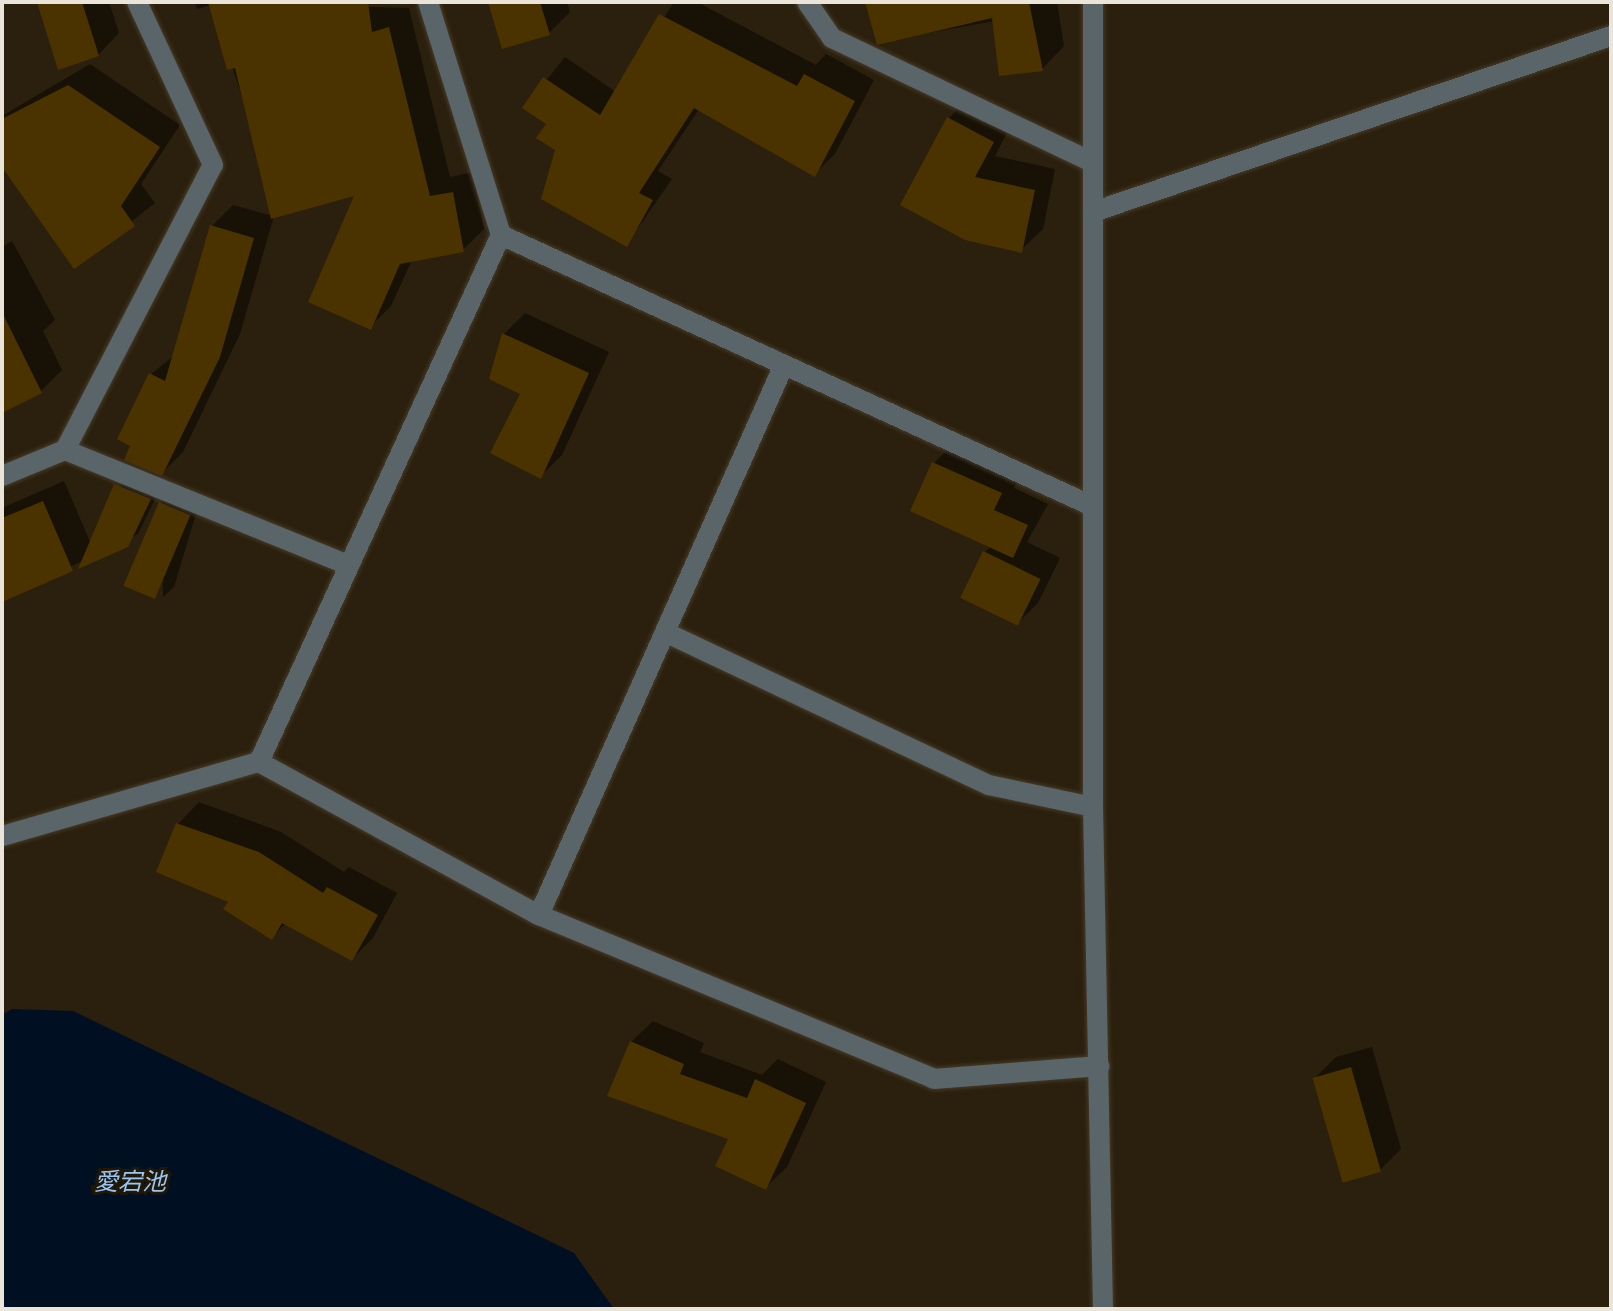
<!DOCTYPE html>
<html>
<head>
<meta charset="utf-8">
<style>
	body { margin:0 }
	#map { position:relative; width:1613px; height:1311px; overflow:hidden; background:#2b200d; font-family:"IBM Plex Sans","Noto Sans JP",sans-serif }
	div>[style] { position:absolute }
	.water>* { inset:0; background:#010f23 }
	.shadow>* { inset:0; background:#0007 }
	.building>* { inset:0; background:#4b3300; transform-origin:0 0 }
	.roads { filter:drop-shadow(0 0 2px #463b29) drop-shadow(0 0 2px #463b29) }
	.minor>* { height:20px; margin:-10px; padding:0 10px; transform-origin:10px; border-radius:10px; background:#5a656a }
	.tertiary>* { height:20px; margin:-10px; padding:0 10px; transform-origin:10px; border-radius:10px; background:#5a656a }
	span { translate:-50% -50%; white-space:nowrap; text-align:center; line-height:1.15; -webkit-text-stroke:6px #211705; paint-order:stroke }
	.water-label { font-size:24px; color:#98c5f9; font-style:italic }
	.frame { position:absolute; inset:0; border:4px solid #ebe4d8; pointer-events:none }
</style>
</head>
<body>
<div id="map">
	<div class="water">
		<i style="clip-path:polygon(12px 1009px,73px 1011px,574px 1253px,614px 1309px,2px 1309px,2px 1015px)"></i>
	</div>
	<div class="shadow">
		<i style="clip-path:polygon(39px 2px,109px 2px,119px 33px,98px 55px)"></i>
		<i style="clip-path:polygon(195px 2px,409px 8px,450px 177px,473px 172px,484px 229px,463px 250px,412px 260px,391px 306px,370px 327px,357px 193px,274px 216px,240px 334px,183px 452px,162px 473px,151px 374px,175px 355px,212px 226px,233px 205px,273px 216px,260px 149px,211px 5px,197px 9px)"></i>
		<i style="clip-path:polygon(490px 2px,567px 2px,570px 12px,549px 33px)"></i>
		<i style="clip-path:polygon(674px 2px,697px 2px,816px 65px,826px 54px,874px 80px,835px 154px,814px 174px,699px 109px,658px 171px,672px 179px,627px 244px,549px 123px,525px 107px,565px 57px,616px 92px)"></i>
		<i style="clip-path:polygon(867px 2px,1057px 2px,1064px 46px,1042px 69px,995px 21px,877px 42px)"></i>
		<i style="clip-path:polygon(90px 64px,180px 125px,141px 184px,155px 203px,75px 266px,2px 150px,2px 116px)"></i>
		<i style="clip-path:polygon(970px 97px,1013px 121px,995px 156px,1055px 169px,1043px 229px,1021px 250px,903px 204px,949px 118px)"></i>
		<i style="clip-path:polygon(12px 241px,55px 320px,43px 331px,62px 370px,41px 391px,2px 410px,2px 247px)"></i>
		<i style="clip-path:polygon(525px 313px,609px 352px,562px 455px,541px 476px,523px 393px,491px 378px,504px 334px)"></i>
		<i style="clip-path:polygon(955px 442px,1022px 472px,1014px 488px,1048px 504px,1027px 542px,1060px 558px,1038px 603px,1017px 624px,985px 552px,992px 546px,934px 463px)"></i>
		<i style="clip-path:polygon(126px 475px,160px 489px,138px 534px,2px 600px,2px 508px,64px 481px,91px 544px)"></i>
		<i style="clip-path:polygon(171px 493px,199px 504px,174px 587px,163px 597px,161px 503px)"></i>
		<i style="clip-path:polygon(199px 802px,281px 832px,344px 872px,349px 867px,397px 893px,373px 938px,352px 959px,286px 923px,271px 938px,231px 901px,158px 871px,178px 824px)"></i>
		<i style="clip-path:polygon(653px 1021px,704px 1043px,700px 1052px,762px 1075px,778px 1059px,826px 1082px,787px 1167px,765px 1188px,730px 1138px,631px 1042px)"></i>
		<i style="clip-path:polygon(1372px 1047px,1401px 1149px,1380px 1170px,1315px 1078px,1336px 1057px)"></i>
	</div>
	<div class="building">
		<i style="clip-path:polygon(37px 2px,82px 2px,99px 56px,58px 70px)"></i>
		<i style="clip-path:polygon(208px 2px,368px 2px,372px 32px,389px 27px,430px 196px,453px 192px,464px 252px,400px 264px,371px 330px,308px 302px,354px 196px,271px 219px,235px 68px,227px 70px)"></i>
		<i style="clip-path:polygon(488px 2px,540px 2px,550px 35px,502px 49px)"></i>
		<i style="clip-path:polygon(865px 2px,1029px 2px,1043px 71px,999px 76px,992px 18px,877px 45px)"></i>
		<i style="clip-path:polygon(659px 14px,797px 86px,804px 74px,855px 101px,815px 177px,694px 108px,639px 193px,653px 200px,627px 247px,541px 199px,555px 150px,536px 138px,546px 124px,522px 108px,543px 77px,600px 115px)"></i>
		<i style="clip-path:polygon(68px 85px,160px 147px,121px 206px,135px 226px,74px 269px,2px 167px,2px 119px)"></i>
		<i style="clip-path:polygon(947px 117px,994px 142px,975px 177px,1035px 190px,1022px 253px,965px 240px,900px 205px)"></i>
		<i style="clip-path:polygon(210px 225px,254px 238px,220px 357px,162px 476px,124px 460px,130px 446px,117px 439px,149px 373px,165px 381px)"></i>
		<i style="clip-path:polygon(2px 312px,42px 393px,2px 413px)"></i>
		<i style="clip-path:polygon(502px 333px,589px 373px,541px 479px,490px 453px,520px 394px,489px 379px)"></i>
		<i style="clip-path:polygon(932px 462px,1002px 493px,994px 510px,1028px 525px,1013px 558px,910px 511px)"></i>
		<i style="clip-path:polygon(114px 484px,151px 499px,128px 547px,78px 569px)"></i>
		<i style="clip-path:polygon(43px 501px,73px 571px,2px 602px,2px 518px)"></i>
		<i style="left:159px;top:502px;width:34px;height:91px;rotate:23deg"></i>
		<i style="left:983px;top:551px;width:64px;height:52px;rotate:26deg"></i>
		<i style="clip-path:polygon(176px 823px,259px 852px,323px 893px,327px 887px,378px 915px,352px 961px,282px 923px,272px 940px,223px 909px,228px 902px,156px 872px)"></i>
		<i style="clip-path:polygon(630px 1041px,684px 1064px,680px 1074px,747px 1098px,755px 1079px,806px 1103px,766px 1190px,715px 1166px,728px 1139px,607px 1096px)"></i>
		<i style="left:1351px;top:1067px;width:109px;height:40px;rotate:74deg"></i>
	</div>
	<div class="roads">
		<div class="minor">
			<i style="left:807px;top:2px;width:44px;rotate:55.2deg"></i>
			<i style="left:832px;top:38px;width:286px;rotate:25.5deg"></i>
			<i style="left:1093px;top:212px;width:547px;rotate:-18.77deg"></i>
			<i style="left:501px;top:235px;width:650px;rotate:24.63deg"></i>
			<i style="left:65px;top:450px;width:303px;rotate:22.1deg"></i>
			<i style="left:2px;top:476px;width:68px;rotate:-22.4deg"></i>
			<i style="left:65px;top:450px;width:321px;rotate:-62.6deg"></i>
			<i style="left:213px;top:165px;width:180px;rotate:-115deg"></i>
			<i style="left:669px;top:634px;width:354px;rotate:25.3deg"></i>
			<i style="left:989px;top:785px;width:106px;rotate:11.9deg"></i>
			<i style="left:259px;top:762px;width:580px;rotate:-65.34deg"></i>
			<i style="left:501px;top:235px;width:244px;rotate:-107.4deg"></i>
			<i style="left:2px;top:836px;width:267px;rotate:-16.1deg"></i>
			<i style="left:259px;top:762px;width:319px;rotate:28.7deg"></i>
			<i style="left:539px;top:915px;width:428px;rotate:22.5deg"></i>
			<i style="left:934px;top:1079px;width:166px;rotate:-4.5deg"></i>
			<i style="left:539px;top:915px;width:600px;rotate:-66deg"></i>
		</div>
		<div class="tertiary">
			<i style="left:1093px;top:2px;width:805px;rotate:90deg"></i>
			<i style="left:1093px;top:807px;width:502px;rotate:88.86deg"></i>
		</div>
	</div>
	<div class="water-label">
		<span style="left:130px;top:1182px">愛宕池</span>
	</div>
	<div class="frame"></div>
</div>
</body>
</html>
